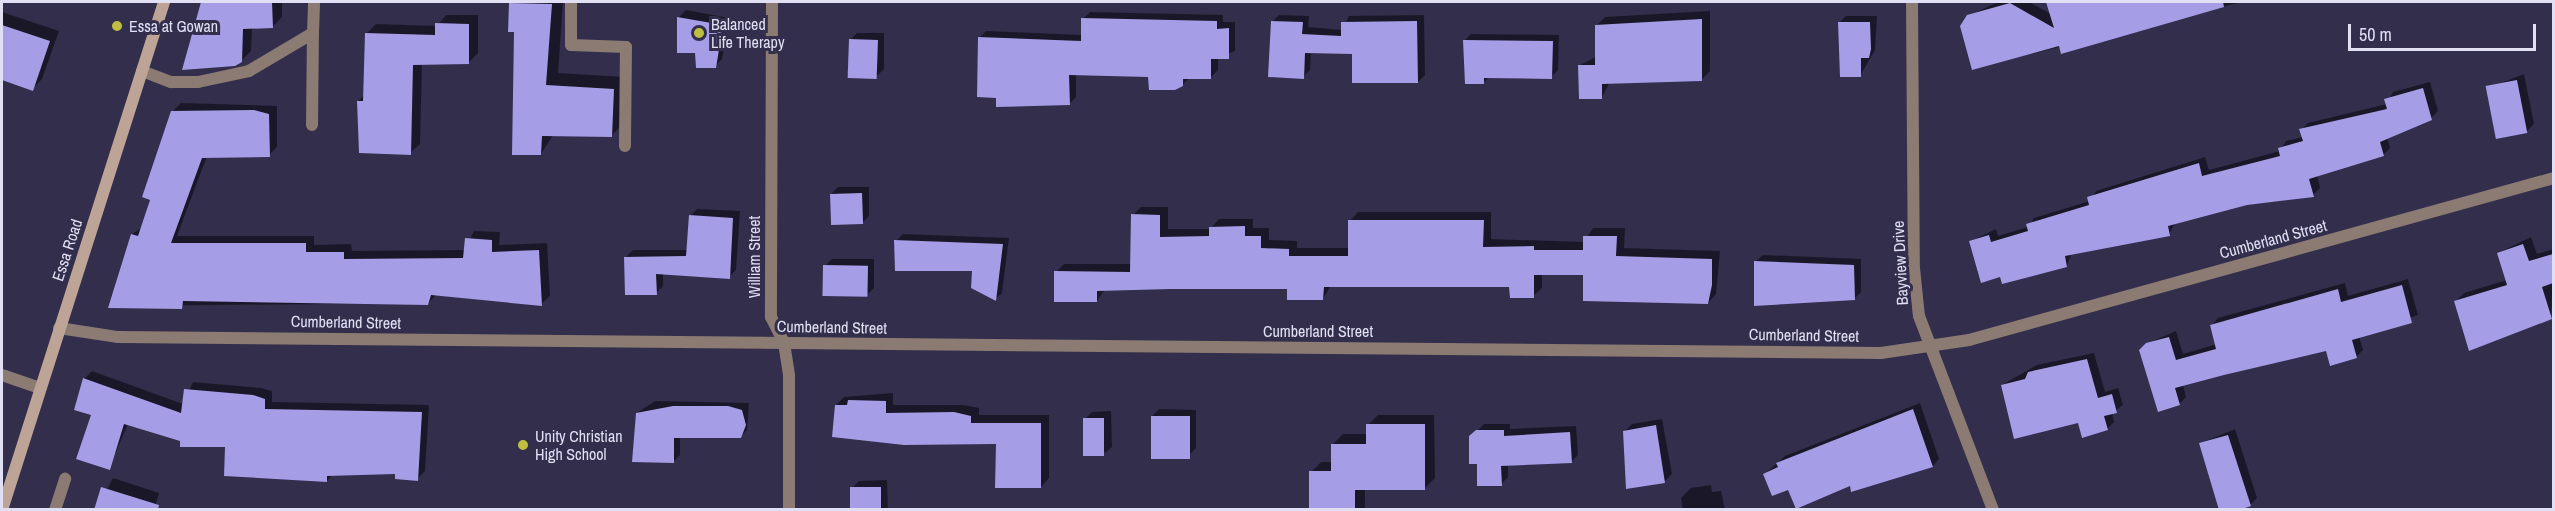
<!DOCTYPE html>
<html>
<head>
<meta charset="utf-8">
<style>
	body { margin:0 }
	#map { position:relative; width:2555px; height:511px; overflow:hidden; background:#322e4c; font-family:"Archivo Narrow",sans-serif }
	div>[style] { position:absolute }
	.shadow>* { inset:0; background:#0007 }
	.building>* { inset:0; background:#a59de5; transform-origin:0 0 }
	.service>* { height:12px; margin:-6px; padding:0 6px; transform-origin:6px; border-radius:6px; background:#8b7b73 }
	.minor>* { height:12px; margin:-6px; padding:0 6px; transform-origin:6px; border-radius:6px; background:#8b7b73 }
	.secondary>* { height:12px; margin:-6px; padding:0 6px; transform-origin:6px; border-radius:6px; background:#bda496 }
	.dots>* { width:16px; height:16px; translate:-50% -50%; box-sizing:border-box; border:3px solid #322e4c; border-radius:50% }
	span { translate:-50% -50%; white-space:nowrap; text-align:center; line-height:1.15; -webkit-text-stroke:6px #322e4c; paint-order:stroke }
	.poi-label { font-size:16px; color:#e0dff3 }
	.left { translate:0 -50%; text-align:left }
	.street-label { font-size:16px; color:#e0dff3 }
	.frame { position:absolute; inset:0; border:3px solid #e0dff3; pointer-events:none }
	.scale { position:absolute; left:2348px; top:24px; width:188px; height:27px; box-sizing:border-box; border:3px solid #e0dff3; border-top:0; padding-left:8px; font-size:18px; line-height:21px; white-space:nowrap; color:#e0dff3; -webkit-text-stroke:4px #322e4c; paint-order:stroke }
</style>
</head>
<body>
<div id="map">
	<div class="shadow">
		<i style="clip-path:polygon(203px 2px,282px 2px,282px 17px,272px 27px,252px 27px,251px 51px,241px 61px,184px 68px)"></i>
		<i style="clip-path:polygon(512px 2px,563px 2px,558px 73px,625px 77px,624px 123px,612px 135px,553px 135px,541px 154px)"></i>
		<i style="clip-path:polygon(1998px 2px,2029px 2px,2051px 14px,2047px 2px,2242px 2px,1974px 68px,1968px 16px)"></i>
		<i style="clip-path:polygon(686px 10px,729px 18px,722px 59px,715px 66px,697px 52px,679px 17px)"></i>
		<i style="clip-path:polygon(1710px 11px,1710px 71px,1701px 80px,1610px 82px,1602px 97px,1580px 65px,1596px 57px,1596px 26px,1605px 17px)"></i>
		<i style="clip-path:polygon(2px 12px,59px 31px,42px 79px,32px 89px,2px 79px)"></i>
		<i style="clip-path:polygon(1090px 12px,1223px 15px,1223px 22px,1235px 22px,1235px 51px,1218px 58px,1218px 70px,1211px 77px,1191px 77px,1182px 85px,1150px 75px,1076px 73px,1076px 97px,1069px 104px,998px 96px,979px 38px,986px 31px,1082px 35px,1083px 19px)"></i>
		<i style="clip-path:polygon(446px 15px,478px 15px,478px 53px,469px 62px,422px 63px,420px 144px,410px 153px,358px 101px,365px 95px,366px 34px,376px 24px,437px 26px)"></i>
		<i style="clip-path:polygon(1279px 15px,1309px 16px,1308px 27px,1342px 30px,1349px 16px,1424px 15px,1425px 75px,1418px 82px,1353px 53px,1311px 51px,1310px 70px,1303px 77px,1273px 21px)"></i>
		<i style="clip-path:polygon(1846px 16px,1877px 16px,1875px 50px,1860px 76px,1839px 23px)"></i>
		<i style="clip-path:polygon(857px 33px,884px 33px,884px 69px,877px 76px,850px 40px)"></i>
		<i style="clip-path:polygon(1471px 34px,1559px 35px,1558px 70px,1551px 77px,1490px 76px,1484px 82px,1464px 41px)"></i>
		<i style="clip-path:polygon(2524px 74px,2534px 124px,2527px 131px,2488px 88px)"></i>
		<i style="clip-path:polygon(2430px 82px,2438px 111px,2431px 118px,2387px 137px,2390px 148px,2383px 155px,2317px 175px,2320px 188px,2313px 195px,2247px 204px,2175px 223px,2169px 234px,2072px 252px,2067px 266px,2001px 276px,1971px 241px,1996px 229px,1998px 236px,2028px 227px,2034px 218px,2090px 201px,2096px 191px,2205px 157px,2209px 170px,2280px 151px,2286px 141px,2303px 137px,2301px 130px,2308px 123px,2387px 104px,2393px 92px)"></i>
		<i style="clip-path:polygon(181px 103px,277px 106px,277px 147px,269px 155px,207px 156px,177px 236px,314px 236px,314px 245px,351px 244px,352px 251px,465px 250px,474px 231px,500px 232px,499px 245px,547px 243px,550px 296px,541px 304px,437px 294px,428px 303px,110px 306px,132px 234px,143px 227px,172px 112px)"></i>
		<i style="clip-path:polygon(838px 187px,869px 187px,869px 216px,862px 223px,831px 194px)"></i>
		<i style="clip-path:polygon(1141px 207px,1168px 207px,1168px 229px,1210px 229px,1219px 219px,1253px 219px,1253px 228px,1269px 228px,1269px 240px,1297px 241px,1297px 248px,1350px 248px,1350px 221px,1358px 212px,1491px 212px,1491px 239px,1584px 242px,1593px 228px,1625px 228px,1624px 248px,1720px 251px,1716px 294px,1708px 303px,1584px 274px,1542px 274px,1542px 288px,1533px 296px,1511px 285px,1331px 285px,1323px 299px,1289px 288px,1105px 289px,1097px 301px,1056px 272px,1064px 264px,1132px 264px,1133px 215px)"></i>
		<i style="clip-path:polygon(697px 209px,740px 211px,736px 270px,729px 277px,663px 273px,663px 286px,656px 293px,626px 257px,633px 250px,688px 250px,690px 216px)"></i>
		<i style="clip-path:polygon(903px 234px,1009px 238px,1002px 293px,995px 299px,973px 270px,896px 241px)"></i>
		<i style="clip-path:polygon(2531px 237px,2537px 254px,2554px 249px,2551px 317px,2456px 301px,2464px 293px,2507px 280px,2498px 253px)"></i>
		<i style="clip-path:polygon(1763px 255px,1861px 259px,1861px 292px,1854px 299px,1756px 261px)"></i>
		<i style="clip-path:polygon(832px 259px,874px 259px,874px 288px,867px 295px,825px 266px)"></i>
		<i style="clip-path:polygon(2408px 279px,2418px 315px,2359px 336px,2363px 350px,2356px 357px,2327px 349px,2183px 385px,2186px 397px,2179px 404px,2148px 343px,2176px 331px,2183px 354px,2217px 344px,2212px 325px,2218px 318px,2345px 283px,2348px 296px)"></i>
		<i style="clip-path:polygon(2094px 353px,2105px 392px,2118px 388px,2123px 405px,2112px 413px,2114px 422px,2107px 429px,2079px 421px,2002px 385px,2037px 365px)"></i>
		<i style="clip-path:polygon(92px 371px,183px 404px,193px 382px,261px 388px,272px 391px,272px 402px,429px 405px,425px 471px,417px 479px,396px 472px,333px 474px,327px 481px,226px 446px,128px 424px,109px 468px,84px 379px)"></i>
		<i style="clip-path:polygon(893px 393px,893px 405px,963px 405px,979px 408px,979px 415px,1049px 415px,1049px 478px,1041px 487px,997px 442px,836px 405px,844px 397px)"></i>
		<i style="clip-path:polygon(655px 401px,749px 403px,747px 430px,740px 437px,680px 437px,680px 455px,673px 462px,637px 413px)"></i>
		<i style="clip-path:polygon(1920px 403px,1939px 459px,1933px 466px,1852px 490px,1850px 484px,1789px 488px,1765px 474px,1785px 456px)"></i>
		<i style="clip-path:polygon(1159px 409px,1196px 410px,1196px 448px,1189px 455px,1152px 416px)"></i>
		<i style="clip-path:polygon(1111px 411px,1112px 447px,1105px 453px,1085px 419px,1092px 412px)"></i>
		<i style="clip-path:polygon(1378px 415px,1434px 415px,1435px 478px,1425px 488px,1365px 489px,1365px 510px,1310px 510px,1311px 472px,1321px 462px,1333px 462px,1333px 444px,1343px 434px,1368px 434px,1368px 425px)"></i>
		<i style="clip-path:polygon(1662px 419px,1672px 474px,1665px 481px,1627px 488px,1625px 431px,1632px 424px)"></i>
		<i style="clip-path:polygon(1484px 424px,1510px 424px,1510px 429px,1576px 426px,1578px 455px,1571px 462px,1508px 465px,1508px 477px,1501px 484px,1471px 437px)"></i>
		<i style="clip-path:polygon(2235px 429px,2257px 498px,2250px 505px,2201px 443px)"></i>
		<i style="clip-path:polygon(113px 478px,159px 493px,154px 510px,96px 510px)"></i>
		<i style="clip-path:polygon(887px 480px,888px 510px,852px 510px,852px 488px,859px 481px)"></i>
		<i style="clip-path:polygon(1711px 485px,1712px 492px,1721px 491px,1725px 510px,1683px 510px,1681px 498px,1691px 488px)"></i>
	</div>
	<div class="building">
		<i style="clip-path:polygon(201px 2px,272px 2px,273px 28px,243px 29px,242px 62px,235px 66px,182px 70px)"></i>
		<i style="clip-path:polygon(2046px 2px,2223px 2px,2224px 7px,2061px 54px,2059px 46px,1972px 70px,1960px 26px,1967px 15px,2010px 3px,2054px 28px)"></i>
		<i style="clip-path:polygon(509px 3px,552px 4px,546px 85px,614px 89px,612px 137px,542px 136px,541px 155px,512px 155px,514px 32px,508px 32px)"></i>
		<i style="clip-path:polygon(677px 17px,723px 25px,716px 68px,696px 68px,695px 53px,677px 53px)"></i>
		<i style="clip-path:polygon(1081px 18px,1217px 21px,1217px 29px,1229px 28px,1229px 59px,1211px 59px,1211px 79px,1183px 79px,1183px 86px,1175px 90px,1149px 90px,1148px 77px,1069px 75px,1070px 105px,996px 107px,996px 98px,977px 97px,978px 37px,1081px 41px)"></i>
		<i style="clip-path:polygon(1702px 19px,1702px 81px,1602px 84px,1602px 99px,1579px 99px,1578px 65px,1595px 65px,1595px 25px)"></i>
		<i style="clip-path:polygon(1271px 21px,1303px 22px,1302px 34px,1341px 36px,1341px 22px,1417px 21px,1418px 83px,1352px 83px,1352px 54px,1305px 53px,1304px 79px,1268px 77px)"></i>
		<i style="clip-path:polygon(1838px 22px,1870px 22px,1871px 49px,1869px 58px,1861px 58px,1861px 77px,1840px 77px)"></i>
		<i style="clip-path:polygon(435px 23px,469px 24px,469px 64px,413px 65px,411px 155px,359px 153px,357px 101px,363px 101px,365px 33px,435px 35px)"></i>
		<i style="clip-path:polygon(2px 25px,50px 41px,33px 91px,2px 80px)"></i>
		<i style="left:849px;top:39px;width:29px;height:39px;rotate:2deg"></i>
		<i style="clip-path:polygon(1463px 40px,1553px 41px,1552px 79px,1484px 78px,1484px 84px,1465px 84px)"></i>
		<i style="left:2517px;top:80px;width:54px;height:32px;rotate:79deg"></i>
		<i style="clip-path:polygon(2423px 88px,2432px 120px,2380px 142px,2384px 156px,2309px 179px,2314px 197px,2247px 205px,2168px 226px,2170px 236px,2065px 256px,2067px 267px,2002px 284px,2000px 277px,1981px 283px,1969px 241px,1989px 235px,1991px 242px,2028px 231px,2026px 224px,2089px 205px,2087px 197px,2199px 163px,2202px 176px,2280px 156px,2278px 148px,2303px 141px,2299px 129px,2387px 109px,2384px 99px)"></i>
		<i style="clip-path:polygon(254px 110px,269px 114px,270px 157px,202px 158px,171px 243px,306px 243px,306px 252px,344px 252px,344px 259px,463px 258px,465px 238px,492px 240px,492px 252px,539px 250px,542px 306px,431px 295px,428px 305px,183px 301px,182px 309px,108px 308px,131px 234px,138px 236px,150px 200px,142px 197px,171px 111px)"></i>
		<i style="left:862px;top:193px;width:31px;height:32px;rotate:88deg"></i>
		<i style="clip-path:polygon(1131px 214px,1160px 215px,1160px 237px,1209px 236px,1209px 227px,1245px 226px,1245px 236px,1261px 236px,1261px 248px,1289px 249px,1289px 256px,1348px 256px,1348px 220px,1484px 220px,1483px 247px,1534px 246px,1534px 250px,1583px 250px,1583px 236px,1617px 236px,1616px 256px,1712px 259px,1712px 285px,1708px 304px,1583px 301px,1583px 275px,1534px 275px,1534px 298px,1510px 298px,1509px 287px,1324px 287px,1323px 300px,1287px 300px,1287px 289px,1170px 289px,1097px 291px,1097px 302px,1054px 302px,1054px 271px,1130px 272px)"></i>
		<i style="clip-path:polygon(689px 215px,733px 218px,730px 279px,656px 274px,657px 295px,625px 295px,624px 257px,686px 256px)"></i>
		<i style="clip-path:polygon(894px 240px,1003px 244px,996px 301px,971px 288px,972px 271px,895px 271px)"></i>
		<i style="clip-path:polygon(2523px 244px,2529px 261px,2553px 254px,2553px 283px,2542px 287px,2552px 319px,2469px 351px,2454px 301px,2507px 285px,2497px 253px)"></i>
		<i style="clip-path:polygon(1754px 261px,1854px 265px,1855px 300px,1754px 306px)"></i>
		<i style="left:823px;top:265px;width:45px;height:31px;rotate:1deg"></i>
		<i style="clip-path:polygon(2402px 285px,2412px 323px,2352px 340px,2357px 358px,2330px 366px,2326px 351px,2224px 375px,2175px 388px,2180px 405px,2158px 412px,2139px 350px,2146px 343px,2169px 337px,2176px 360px,2216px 349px,2210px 325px,2338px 289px,2341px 302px)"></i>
		<i style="clip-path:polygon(2087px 359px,2098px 398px,2112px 394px,2117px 413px,2104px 416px,2108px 430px,2082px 438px,2078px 423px,2014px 439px,2001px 385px,2025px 379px,2028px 372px)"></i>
		<i style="clip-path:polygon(83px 378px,181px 413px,184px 389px,253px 395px,265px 399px,265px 409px,422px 412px,418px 481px,395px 479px,395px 474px,327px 476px,327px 482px,224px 476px,225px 447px,180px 447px,180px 441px,124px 424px,110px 470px,76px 459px,91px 415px,74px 410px)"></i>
		<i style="clip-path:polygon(848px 400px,886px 401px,886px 413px,954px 412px,971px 416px,971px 423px,1041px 423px,1041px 488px,995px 488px,996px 444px,904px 445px,832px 437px,835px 405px,847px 405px)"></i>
		<i style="clip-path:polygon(673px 406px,728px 406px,742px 410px,746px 425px,741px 438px,674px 438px,674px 463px,632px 462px,636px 413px)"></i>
		<i style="clip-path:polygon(1913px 409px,1933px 467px,1851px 492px,1850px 486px,1796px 509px,1788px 490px,1772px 496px,1763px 474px,1778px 467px,1776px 463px)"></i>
		<i style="left:1151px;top:416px;width:39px;height:43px"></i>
		<i style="left:1083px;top:418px;width:21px;height:38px"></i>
		<i style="clip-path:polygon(1366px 424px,1425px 424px,1425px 490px,1355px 490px,1355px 510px,1309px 510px,1309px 471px,1331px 471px,1331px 444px,1366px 444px)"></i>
		<i style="clip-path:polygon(1656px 425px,1665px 483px,1626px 489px,1623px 431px)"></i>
		<i style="clip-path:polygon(1476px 430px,1504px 430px,1504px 436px,1570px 432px,1572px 463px,1501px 466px,1502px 486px,1477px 486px,1477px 464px,1469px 464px,1469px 436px)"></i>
		<i style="clip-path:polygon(2228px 435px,2251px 506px,2239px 510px,2219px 510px,2199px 443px)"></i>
		<i style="clip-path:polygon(101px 487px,159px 505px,158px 510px,94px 510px)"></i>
		<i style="left:850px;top:487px;width:31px;height:23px"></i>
	</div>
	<div class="service">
		<i style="left:571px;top:2px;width:43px;rotate:90deg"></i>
		<i style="left:571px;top:45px;width:55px;rotate:2.1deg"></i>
		<i style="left:626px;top:47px;width:99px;rotate:90.6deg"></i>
		<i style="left:142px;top:71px;width:31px;rotate:21deg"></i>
		<i style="left:171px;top:82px;width:27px"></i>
		<i style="left:198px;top:82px;width:52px;rotate:-12.2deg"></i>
		<i style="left:249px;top:71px;width:74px;rotate:-30.7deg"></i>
		<i style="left:313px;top:33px;width:31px;rotate:-88deg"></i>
		<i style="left:312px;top:125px;width:92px;rotate:-89.4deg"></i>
		<i style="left:2px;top:375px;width:40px;rotate:18.9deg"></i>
		<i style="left:55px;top:510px;width:33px;rotate:-72deg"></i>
	</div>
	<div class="minor">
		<i style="left:772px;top:2px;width:315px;rotate:90.2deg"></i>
		<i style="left:771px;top:317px;width:29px;rotate:63deg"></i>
		<i style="left:784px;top:343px;width:33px;rotate:81deg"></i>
		<i style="left:789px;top:376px;width:134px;rotate:90deg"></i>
		<i style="left:1912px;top:2px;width:266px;rotate:89.6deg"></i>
		<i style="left:1914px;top:268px;width:48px;rotate:84.1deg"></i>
		<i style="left:1919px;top:316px;width:208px;rotate:69.1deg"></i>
		<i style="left:59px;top:328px;width:60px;rotate:8.7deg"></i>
		<i style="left:118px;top:337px;width:1763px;rotate:0.52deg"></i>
		<i style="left:1881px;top:353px;width:89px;rotate:-8.4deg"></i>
		<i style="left:1969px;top:340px;width:607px;rotate:-15.48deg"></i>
	</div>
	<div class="secondary">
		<i style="left:2px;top:510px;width:533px;rotate:-72.31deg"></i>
	</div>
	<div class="dots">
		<i style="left:117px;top:26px;background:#c0be41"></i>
		<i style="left:699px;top:33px;background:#c0be41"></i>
		<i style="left:523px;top:445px;background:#c0be41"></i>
	</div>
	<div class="poi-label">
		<span class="left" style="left:711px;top:33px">Balanced<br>Life Therapy</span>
		<span class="left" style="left:129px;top:26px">Essa at Gowan</span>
		<span class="left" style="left:535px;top:445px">Unity Christian<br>High School</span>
	</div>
	<div class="street-label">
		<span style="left:2273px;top:239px;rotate:-15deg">Cumberland Street</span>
		<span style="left:67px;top:250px;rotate:-72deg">Essa Road</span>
		<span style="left:754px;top:257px;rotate:-90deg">William Street</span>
		<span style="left:1900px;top:263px;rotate:-93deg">Bayview Drive</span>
		<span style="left:346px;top:322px;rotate:1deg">Cumberland Street</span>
		<span style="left:832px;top:327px;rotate:1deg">Cumberland Street</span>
		<span style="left:1318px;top:331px">Cumberland Street</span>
		<span style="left:1804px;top:335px;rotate:1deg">Cumberland Street</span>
	</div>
	<div class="frame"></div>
	<div class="scale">50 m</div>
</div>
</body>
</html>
